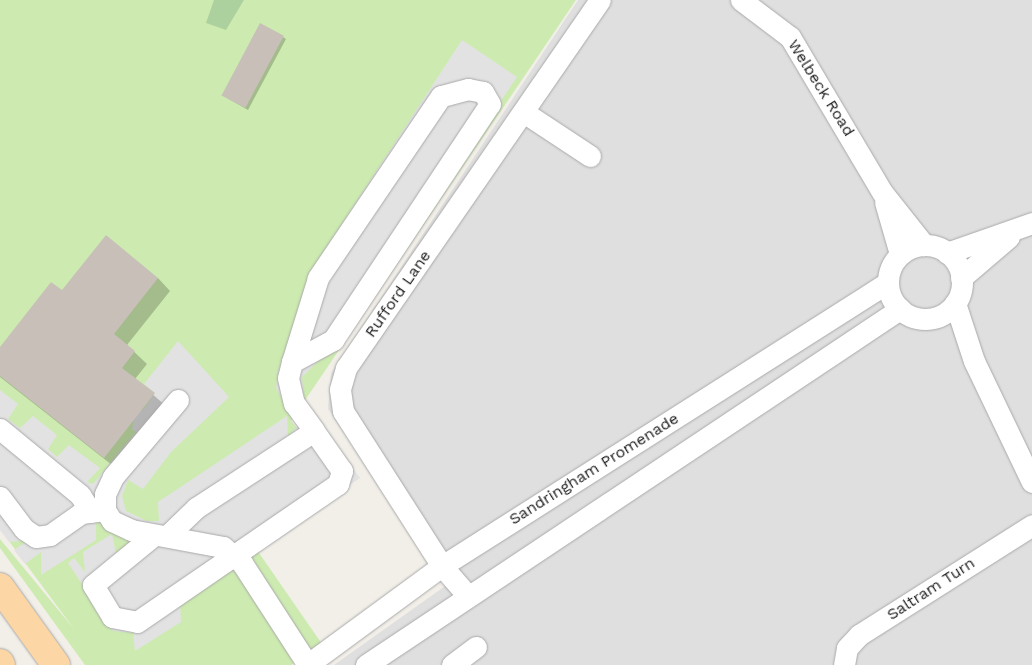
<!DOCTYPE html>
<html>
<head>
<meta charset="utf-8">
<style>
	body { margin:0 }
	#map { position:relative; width:1032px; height:665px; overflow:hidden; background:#f2efe9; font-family:"Work Sans",sans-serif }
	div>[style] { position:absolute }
	.residential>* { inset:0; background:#e0dfdf }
	.grass>* { inset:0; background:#cdebb0 }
	.forest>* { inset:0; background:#add19e }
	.parking>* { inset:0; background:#e2e2e2 }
	.shadow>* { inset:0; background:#0003 }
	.building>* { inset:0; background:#c7bfb8; transform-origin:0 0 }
	.roads { filter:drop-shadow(0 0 1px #a9a9a9) drop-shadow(0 0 1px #a9a9a9) }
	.minor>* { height:21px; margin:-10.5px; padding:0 10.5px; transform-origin:10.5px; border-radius:10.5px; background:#fff }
	.minor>.ring { margin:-10.5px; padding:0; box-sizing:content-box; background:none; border:21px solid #fff; border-radius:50% }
	.major>* { height:28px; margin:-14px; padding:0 14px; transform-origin:14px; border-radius:14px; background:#fcd6a4 }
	span { translate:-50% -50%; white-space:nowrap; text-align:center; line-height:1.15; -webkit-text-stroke:4px #fff; paint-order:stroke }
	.street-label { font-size:16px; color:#222 }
</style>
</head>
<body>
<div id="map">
	<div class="residential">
		<i style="clip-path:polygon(578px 0,1032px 0,1032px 665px,334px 665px,448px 584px,328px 409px,331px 373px)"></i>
	</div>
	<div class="grass">
		<i style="clip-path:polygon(0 0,576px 0,291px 421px,345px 484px,257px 550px,322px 644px,291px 665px,85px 665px,0 548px,0 539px,74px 629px,0 529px)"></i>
	</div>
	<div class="forest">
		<i style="clip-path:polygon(214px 0,244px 0,226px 30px,206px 23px)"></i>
	</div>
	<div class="parking">
		<i style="clip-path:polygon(462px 40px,517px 77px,338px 342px,302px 377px,304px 399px,360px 478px,180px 602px,181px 622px,135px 651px,133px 633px,113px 631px,68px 563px,74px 558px,85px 572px,83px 552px,112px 534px,116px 554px,134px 540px,96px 521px,96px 540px,41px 575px,41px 552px,25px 564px,14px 550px,29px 540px,9px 542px,0 530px,0 390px,18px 404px,8px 419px,20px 428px,33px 416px,57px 435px,48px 449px,57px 457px,69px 445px,100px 468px,87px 482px,93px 484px,136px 432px,132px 429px,134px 420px,120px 407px,126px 398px,143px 410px,155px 393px,144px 384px,178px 341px,229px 397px,171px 452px,143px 489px,128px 480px,122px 496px,126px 511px,147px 521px,159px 521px,158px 502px,287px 416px,288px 436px,298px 426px,276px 388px,278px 371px,328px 245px)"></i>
	</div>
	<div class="shadow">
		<i style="clip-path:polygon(283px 37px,286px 39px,248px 110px,227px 98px)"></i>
		<i style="clip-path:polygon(158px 278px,170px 291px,127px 345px,147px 364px,135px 379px,166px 406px,117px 469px,0 377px,0 349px,62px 292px)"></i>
	</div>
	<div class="building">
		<i style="left:260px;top:23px;width:27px;height:82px;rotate:28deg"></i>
		<i style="clip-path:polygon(106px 235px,158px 278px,114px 334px,135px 351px,122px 368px,155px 393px,104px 458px,0 376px,0 347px,51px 282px,62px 290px)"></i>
	</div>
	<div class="roads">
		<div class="minor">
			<i style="left:741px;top:0;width:61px;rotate:37.1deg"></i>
			<i style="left:790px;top:37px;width:180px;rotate:59.3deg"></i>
			<i style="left:882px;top:192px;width:68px;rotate:51.6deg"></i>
			<i style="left:525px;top:113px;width:78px;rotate:33.5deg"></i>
			<i style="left:885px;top:202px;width:54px;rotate:73.9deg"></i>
			<i class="ring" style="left:888px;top:245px;width:53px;height:53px"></i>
			<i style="left:947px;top:253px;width:90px;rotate:-19.4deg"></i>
			<i style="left:961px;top:278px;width:63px;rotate:-40.5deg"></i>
			<i style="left:955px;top:303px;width:61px;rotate:71.9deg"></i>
			<i style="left:974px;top:361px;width:134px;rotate:64.4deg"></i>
			<i style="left:292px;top:362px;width:47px;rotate:-28.2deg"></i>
			<i style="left:333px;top:340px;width:283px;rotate:-56.4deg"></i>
			<i style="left:490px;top:104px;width:14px;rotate:-120deg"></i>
			<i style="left:483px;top:92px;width:15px;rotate:-169deg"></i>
			<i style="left:468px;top:89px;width:28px;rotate:165deg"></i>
			<i style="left:441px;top:96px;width:220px;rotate:124.1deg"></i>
			<i style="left:318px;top:278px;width:88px;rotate:107.2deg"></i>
			<i style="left:292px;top:362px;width:16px;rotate:104deg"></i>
			<i style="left:288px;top:378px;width:26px;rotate:77deg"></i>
			<i style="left:294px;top:403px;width:34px;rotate:54deg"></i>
			<i style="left:178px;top:400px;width:101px;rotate:130.2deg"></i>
			<i style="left:113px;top:477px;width:19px;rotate:115deg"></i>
			<i style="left:105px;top:494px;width:16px;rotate:90deg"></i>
			<i style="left:105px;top:510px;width:13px;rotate:58deg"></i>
			<i style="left:112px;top:521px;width:21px;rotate:25deg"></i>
			<i style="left:131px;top:530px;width:94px;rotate:10.5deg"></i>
			<i style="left:223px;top:547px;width:25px;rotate:40deg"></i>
			<i style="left:242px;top:563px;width:121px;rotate:57.1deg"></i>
			<i style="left:0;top:429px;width:104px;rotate:39.5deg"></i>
			<i style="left:80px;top:495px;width:20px;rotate:57deg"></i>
			<i style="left:0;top:497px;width:40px;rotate:53deg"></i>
			<i style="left:24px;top:529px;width:14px;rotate:34deg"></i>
			<i style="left:36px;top:537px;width:14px;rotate:-8deg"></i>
			<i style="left:50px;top:535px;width:38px;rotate:-35deg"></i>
			<i style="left:81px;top:513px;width:24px;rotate:-7deg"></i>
			<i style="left:154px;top:535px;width:79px;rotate:140.7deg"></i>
			<i style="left:93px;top:585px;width:37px;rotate:59deg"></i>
			<i style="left:112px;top:617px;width:25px;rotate:11deg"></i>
			<i style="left:137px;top:622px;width:244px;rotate:-34.5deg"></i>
			<i style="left:338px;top:484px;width:14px;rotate:-73deg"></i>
			<i style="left:342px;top:471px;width:49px;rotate:-125deg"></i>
			<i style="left:314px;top:431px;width:141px;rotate:146.9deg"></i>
			<i style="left:196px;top:508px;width:40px;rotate:136deg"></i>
			<i style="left:468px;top:596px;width:40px;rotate:-131deg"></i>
			<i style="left:442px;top:566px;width:184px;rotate:-122.6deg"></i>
			<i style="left:343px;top:411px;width:22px;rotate:-98deg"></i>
			<i style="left:340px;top:389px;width:22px;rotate:-74deg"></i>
			<i style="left:346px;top:368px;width:447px;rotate:-55.4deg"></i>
			<i style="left:307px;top:665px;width:167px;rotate:-36.3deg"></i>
			<i style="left:442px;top:566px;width:527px;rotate:-32.45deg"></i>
			<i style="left:366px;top:665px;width:642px;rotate:-33.69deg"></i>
			<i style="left:452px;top:665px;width:30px;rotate:-37deg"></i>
			<i style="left:844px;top:665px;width:17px;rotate:-80deg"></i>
			<i style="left:847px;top:648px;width:18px;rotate:-47deg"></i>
			<i style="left:859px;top:635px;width:205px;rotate:-32.4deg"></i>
		</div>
		<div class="major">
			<i style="left:0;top:587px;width:96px;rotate:54.3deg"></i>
			<i style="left:0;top:663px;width:2px;rotate:63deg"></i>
		</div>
	</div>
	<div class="street-label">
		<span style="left:821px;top:88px;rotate:58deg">Welbeck Road</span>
		<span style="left:398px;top:294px;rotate:-55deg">Rufford Lane</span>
		<span style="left:594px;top:469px;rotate:-32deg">Sandringham Promenade</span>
		<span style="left:931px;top:589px;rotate:-33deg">Saltram Turn</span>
	</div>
</div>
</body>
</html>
